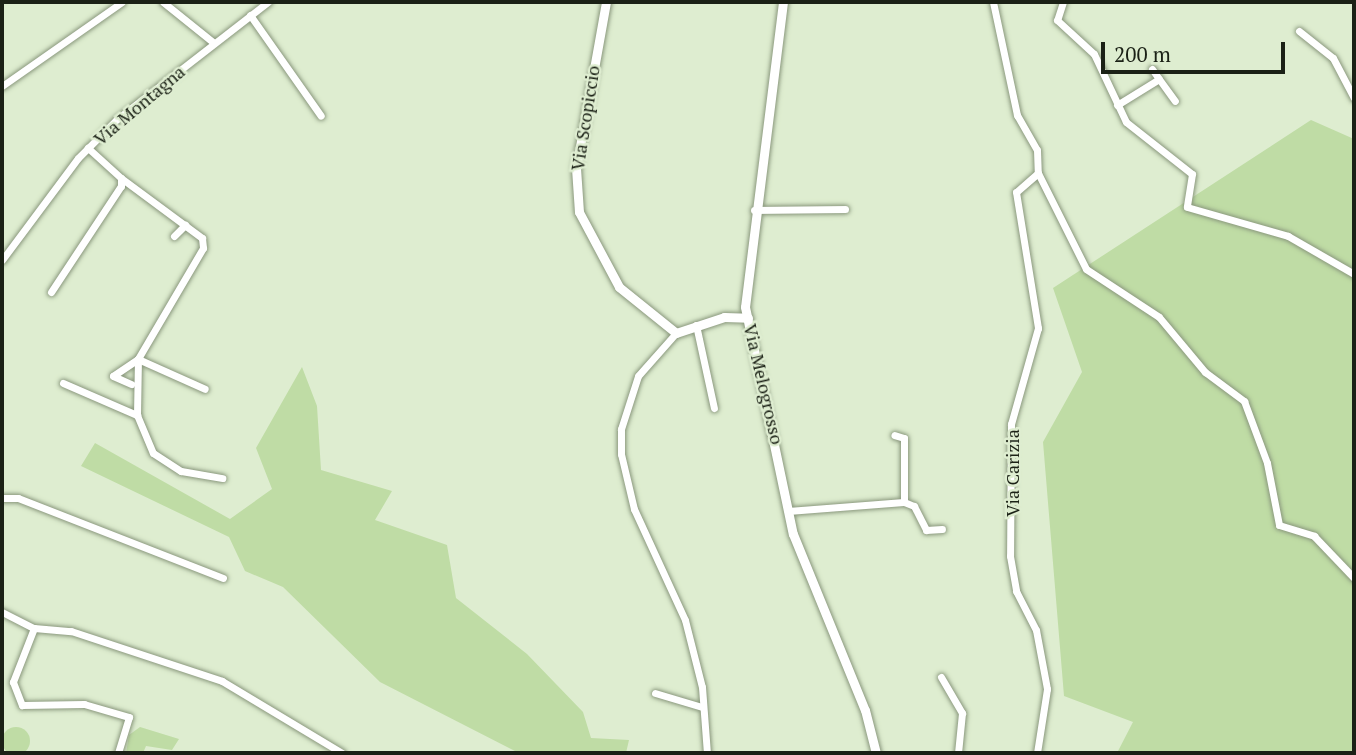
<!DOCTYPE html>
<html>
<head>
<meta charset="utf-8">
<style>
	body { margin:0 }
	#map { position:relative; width:1356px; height:755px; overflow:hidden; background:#deedd0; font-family:"PT Serif",serif }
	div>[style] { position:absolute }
	.green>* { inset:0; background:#bfdca5 }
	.round { border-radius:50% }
	.roads { filter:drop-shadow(0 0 2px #8a987d) drop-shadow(0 0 2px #8a987d) }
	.minor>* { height:7px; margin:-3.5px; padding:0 3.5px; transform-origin:3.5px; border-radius:3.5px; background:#fff }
	.tertiary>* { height:9px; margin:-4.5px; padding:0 4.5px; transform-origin:4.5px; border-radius:4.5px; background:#fff }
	span { translate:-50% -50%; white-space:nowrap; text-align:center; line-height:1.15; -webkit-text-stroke:5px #deedd0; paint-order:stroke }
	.street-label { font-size:18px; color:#1b2116 }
	.frame { position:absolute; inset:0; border:4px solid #1b2116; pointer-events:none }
	.scale { position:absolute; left:1101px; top:42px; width:184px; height:32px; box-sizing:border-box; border:4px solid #1b2116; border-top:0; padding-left:9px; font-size:21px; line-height:24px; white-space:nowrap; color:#1b2116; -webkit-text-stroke:5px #deedd0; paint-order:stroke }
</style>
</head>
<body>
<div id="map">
	<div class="green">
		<i style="clip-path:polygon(1311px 120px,1354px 139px,1354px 753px,1117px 753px,1133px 722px,1064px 696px,1043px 442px,1082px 372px,1053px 288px)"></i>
		<i style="clip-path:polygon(302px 367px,317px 406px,321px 470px,392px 491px,375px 520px,447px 545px,456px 598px,527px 654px,583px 712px,591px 738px,629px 740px,626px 753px,519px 753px,380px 682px,283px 587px,245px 571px,229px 537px,81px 466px,95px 443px,230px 519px,272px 489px,256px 448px)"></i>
		<i style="clip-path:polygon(140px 727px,179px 739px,172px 750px,146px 746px,143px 753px,126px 753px,129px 735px)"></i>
		<i class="round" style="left:2px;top:727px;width:28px;height:28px"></i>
	</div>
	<div class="roads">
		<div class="minor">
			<i style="left:163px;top:2px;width:65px;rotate:38.8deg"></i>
			<i style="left:993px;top:2px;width:116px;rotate:78deg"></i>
			<i style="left:1017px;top:115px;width:40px;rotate:60.3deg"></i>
			<i style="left:1037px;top:150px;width:23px;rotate:88deg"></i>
			<i style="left:1038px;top:173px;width:29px;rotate:139deg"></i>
			<i style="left:1016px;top:192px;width:138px;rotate:80.8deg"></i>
			<i style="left:1038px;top:328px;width:100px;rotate:105.7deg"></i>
			<i style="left:1011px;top:424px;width:132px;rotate:90.4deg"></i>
			<i style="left:1010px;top:556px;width:36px;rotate:80deg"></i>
			<i style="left:1016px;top:591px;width:44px;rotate:62.9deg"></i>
			<i style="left:1036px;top:630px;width:60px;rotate:79.4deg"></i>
			<i style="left:1047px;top:689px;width:65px;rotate:98.9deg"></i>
			<i style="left:1063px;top:2px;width:19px;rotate:108deg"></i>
			<i style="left:1057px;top:20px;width:50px;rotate:42.6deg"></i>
			<i style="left:1094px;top:54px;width:75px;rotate:64.8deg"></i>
			<i style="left:1126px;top:122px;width:84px;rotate:38.2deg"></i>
			<i style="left:1192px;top:174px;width:33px;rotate:99deg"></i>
			<i style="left:1187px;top:207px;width:105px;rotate:16deg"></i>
			<i style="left:1288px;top:236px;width:76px;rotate:29.9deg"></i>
			<i style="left:250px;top:15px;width:123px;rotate:54.9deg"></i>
			<i style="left:1299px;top:31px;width:43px;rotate:38.5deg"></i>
			<i style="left:1333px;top:58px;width:45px;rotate:62.3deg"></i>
			<i style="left:1152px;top:69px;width:12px;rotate:55deg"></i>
			<i style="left:2px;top:86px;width:146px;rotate:-35deg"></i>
			<i style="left:1117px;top:105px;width:49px;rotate:-31.8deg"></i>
			<i style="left:1159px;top:79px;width:27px;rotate:54deg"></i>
			<i style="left:1038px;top:173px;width:107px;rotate:63.4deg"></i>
			<i style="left:1086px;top:269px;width:87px;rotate:33.3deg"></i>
			<i style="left:1159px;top:317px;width:72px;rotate:50.1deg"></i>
			<i style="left:1205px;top:372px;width:49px;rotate:36.6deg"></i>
			<i style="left:1244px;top:401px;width:66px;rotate:69.6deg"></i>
			<i style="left:1267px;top:463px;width:63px;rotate:79deg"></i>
			<i style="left:1279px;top:525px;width:37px;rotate:17deg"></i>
			<i style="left:1314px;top:536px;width:58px;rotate:46.4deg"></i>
			<i style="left:121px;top:178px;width:101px;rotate:36.5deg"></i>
			<i style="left:202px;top:238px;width:10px;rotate:84deg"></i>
			<i style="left:203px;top:248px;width:129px;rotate:120.4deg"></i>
			<i style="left:138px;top:359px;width:73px;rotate:24.1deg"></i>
			<i style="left:754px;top:210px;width:91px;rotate:-0.6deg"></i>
			<i style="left:174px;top:236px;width:16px;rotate:-45deg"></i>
			<i style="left:2px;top:260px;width:127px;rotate:-53.3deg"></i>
			<i style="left:78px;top:158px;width:55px;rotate:-45deg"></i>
			<i style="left:117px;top:119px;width:191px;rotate:-37.8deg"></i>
			<i style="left:51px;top:292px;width:127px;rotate:-56.6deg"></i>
			<i style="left:121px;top:186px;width:8px;rotate:-90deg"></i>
			<i style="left:121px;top:178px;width:45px;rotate:-137.7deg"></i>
			<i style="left:696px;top:325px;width:85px;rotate:77.8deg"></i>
			<i style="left:676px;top:333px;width:57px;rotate:131.5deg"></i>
			<i style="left:638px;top:376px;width:56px;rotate:107.8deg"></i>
			<i style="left:621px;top:429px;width:25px;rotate:90deg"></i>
			<i style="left:621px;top:454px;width:57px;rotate:76.7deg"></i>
			<i style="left:634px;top:509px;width:122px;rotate:65.3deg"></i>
			<i style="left:685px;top:620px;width:69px;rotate:75.8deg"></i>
			<i style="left:702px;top:687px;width:66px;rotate:85.7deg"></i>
			<i style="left:63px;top:383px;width:81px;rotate:23.4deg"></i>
			<i style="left:137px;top:415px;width:56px;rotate:-89deg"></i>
			<i style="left:138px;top:359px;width:30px;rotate:146deg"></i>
			<i style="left:113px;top:376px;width:20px;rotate:24deg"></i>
			<i style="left:137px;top:415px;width:41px;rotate:67.2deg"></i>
			<i style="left:153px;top:453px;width:33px;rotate:33deg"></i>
			<i style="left:181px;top:471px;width:42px;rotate:9.7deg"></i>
			<i style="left:2px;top:498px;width:16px"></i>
			<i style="left:18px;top:498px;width:220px;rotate:21.3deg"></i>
			<i style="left:904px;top:502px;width:11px;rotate:22deg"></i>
			<i style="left:914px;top:506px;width:27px;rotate:63deg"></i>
			<i style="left:926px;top:530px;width:16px;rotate:-4deg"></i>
			<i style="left:788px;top:511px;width:116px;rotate:-4.4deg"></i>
			<i style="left:904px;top:502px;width:64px;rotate:-90deg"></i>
			<i style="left:904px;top:438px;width:10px;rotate:-163deg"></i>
			<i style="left:2px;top:612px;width:36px;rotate:27deg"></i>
			<i style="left:34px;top:628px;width:58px;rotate:111.3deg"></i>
			<i style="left:13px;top:682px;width:25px;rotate:69deg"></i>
			<i style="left:22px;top:705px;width:62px;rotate:-0.9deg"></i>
			<i style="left:84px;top:704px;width:47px;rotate:16.1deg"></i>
			<i style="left:129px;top:717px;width:38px;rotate:107deg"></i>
			<i style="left:34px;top:628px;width:37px;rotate:5deg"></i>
			<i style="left:71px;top:631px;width:159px;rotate:18.3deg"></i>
			<i style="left:222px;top:681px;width:140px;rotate:31deg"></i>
			<i style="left:941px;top:677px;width:42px;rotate:59.7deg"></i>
			<i style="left:962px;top:713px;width:40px;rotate:95.7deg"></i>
			<i style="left:655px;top:693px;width:49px;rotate:16.6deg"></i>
		</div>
		<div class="tertiary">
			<i style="left:606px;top:2px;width:169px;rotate:100.2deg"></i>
			<i style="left:576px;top:168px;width:44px;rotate:86.1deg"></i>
			<i style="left:579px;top:212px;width:85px;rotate:61.9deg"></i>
			<i style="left:619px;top:287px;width:73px;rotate:38.9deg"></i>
			<i style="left:676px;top:333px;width:51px;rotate:-18.4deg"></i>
			<i style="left:724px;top:317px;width:24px;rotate:2deg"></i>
			<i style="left:783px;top:2px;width:307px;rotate:97.1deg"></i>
			<i style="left:745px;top:307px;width:232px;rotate:78.1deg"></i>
			<i style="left:793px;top:534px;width:190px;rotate:67.8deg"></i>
			<i style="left:865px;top:710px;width:44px;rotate:75.7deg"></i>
		</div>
	</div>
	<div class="street-label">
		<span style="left:139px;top:105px;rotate:-40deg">Via Montagna</span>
		<span style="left:585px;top:118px;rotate:-81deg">Via Scopiccio</span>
		<span style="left:764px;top:384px;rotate:77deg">Via Melogrosso</span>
		<span style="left:1012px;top:473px;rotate:-90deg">Via Carizia</span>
	</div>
	<div class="frame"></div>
	<div class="scale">200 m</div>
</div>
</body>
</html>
